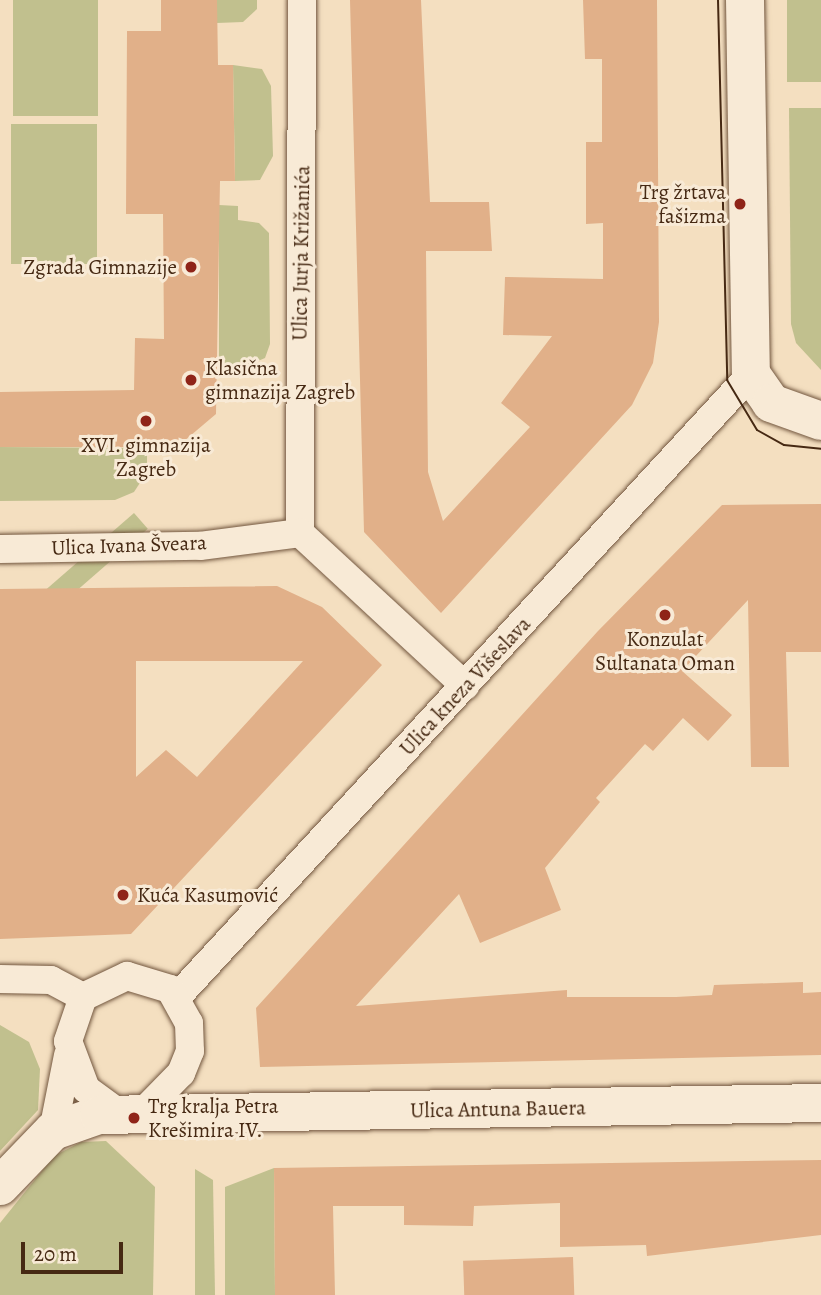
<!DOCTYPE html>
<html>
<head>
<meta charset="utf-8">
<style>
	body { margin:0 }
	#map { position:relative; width:821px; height:1295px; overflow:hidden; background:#f4dfc0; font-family:Alegreya,serif }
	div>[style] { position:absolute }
	.green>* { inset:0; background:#c1c08e; transform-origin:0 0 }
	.building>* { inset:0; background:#e1b089; transform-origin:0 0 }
	.roads { filter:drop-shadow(0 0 2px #72563e) drop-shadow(0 0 2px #72563e) }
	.minor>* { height:28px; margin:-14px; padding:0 14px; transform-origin:14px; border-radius:14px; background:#f8ead6 }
	.secondary>* { height:38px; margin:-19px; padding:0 19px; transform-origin:19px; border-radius:19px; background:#f8ead6 }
	.tram>* { height:2px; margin:-1px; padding:0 1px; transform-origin:1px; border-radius:1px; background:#462913 }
	.dots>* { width:19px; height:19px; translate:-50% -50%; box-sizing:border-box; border:4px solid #f8ead6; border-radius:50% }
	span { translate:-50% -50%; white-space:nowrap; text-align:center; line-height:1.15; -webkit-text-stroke:6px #f8ead6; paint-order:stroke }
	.poi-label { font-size:21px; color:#462913 }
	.right { translate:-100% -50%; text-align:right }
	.left { translate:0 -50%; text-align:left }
	.street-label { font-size:21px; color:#462913 }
	.scale { position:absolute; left:21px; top:1242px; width:102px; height:32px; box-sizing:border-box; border:4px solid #462913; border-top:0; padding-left:9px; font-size:21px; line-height:24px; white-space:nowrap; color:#462913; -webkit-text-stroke:5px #f8ead6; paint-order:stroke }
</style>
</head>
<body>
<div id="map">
	<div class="green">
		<i style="left:13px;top:0;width:85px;height:116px"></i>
		<i style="clip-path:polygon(217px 0,257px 0,257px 9px,243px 22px,217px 23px)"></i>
		<i style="left:787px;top:0;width:34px;height:82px"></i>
		<i style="clip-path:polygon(233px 65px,262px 69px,271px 86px,273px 156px,260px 180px,235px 181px)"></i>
		<i style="clip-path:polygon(789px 108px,821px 108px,821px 370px,796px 343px,791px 324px)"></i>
		<i style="left:11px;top:124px;width:86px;height:140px"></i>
		<i style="clip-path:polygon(219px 205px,238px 206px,238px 220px,259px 223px,269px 233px,270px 344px,265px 358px,246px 366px,219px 368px)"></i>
		<i style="clip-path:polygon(0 447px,147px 448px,147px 472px,134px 492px,115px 500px,0 501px)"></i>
		<i style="left:134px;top:513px;width:21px;height:134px;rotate:49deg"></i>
		<i style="clip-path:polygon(0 1025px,29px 1042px,40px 1069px,38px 1110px,0 1151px)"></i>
		<i style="clip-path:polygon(106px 1141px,155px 1187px,153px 1295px,0 1295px,0 1223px,54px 1156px,81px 1142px)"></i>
		<i style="clip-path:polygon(274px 1168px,275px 1295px,225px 1295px,225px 1187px)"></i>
		<i style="clip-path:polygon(195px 1169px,213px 1180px,215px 1295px,195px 1295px)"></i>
	</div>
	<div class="building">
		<i style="clip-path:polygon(161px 0,217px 0,218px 65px,233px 65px,235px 181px,220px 181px,216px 414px,177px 447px,0 447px,0 392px,134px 390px,135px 338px,164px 339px,163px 214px,126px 214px,127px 31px,161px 31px)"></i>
		<i style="clip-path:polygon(350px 0,421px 0,430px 202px,489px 202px,492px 251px,426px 251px,428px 472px,443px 521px,530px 427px,501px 403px,552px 336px,503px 335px,505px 277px,603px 279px,603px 223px,586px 224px,586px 142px,602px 142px,602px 59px,585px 59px,583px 0,657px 0,659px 322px,653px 363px,632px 405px,441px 613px,364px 532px)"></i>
		<i style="clip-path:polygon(821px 504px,821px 652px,786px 652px,789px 767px,751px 767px,748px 600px,682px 671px,732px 715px,708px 741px,683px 718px,653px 751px,645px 744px,596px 798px,600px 802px,545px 868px,561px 910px,480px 943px,459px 894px,356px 1006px,567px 990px,567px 997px,676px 997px,712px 995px,714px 985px,803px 982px,803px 993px,821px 992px,821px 1055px,260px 1067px,256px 1008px,598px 631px,722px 505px)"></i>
		<i style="clip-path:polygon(evenodd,277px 586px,322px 607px,382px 665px,131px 934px,0 939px,0 589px,277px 586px,136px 661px,303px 661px,197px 777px,166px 750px,136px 777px,136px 661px)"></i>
		<i style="clip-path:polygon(821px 1160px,821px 1235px,647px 1256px,646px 1245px,560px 1247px,560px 1203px,474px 1206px,473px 1226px,404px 1225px,404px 1206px,333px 1206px,335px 1295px,275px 1295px,274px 1168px)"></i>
		<i style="left:573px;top:1257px;width:38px;height:110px;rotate:88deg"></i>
	</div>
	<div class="roads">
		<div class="minor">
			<i style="left:302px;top:0;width:533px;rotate:90.21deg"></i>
			<i style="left:300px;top:533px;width:225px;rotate:42.8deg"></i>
			<i style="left:0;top:549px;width:200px;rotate:-0.9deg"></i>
			<i style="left:200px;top:546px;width:101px;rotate:-7.4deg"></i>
			<i style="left:0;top:979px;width:51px;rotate:1.1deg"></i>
			<i style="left:51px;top:980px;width:36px;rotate:28deg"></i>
			<i style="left:177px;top:997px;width:847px;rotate:-47.34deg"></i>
			<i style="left:119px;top:1113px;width:41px;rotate:-144deg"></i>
			<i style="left:86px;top:1089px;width:51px;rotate:-110.6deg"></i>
			<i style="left:68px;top:1041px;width:46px;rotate:-71.2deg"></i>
			<i style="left:83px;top:997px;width:49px;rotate:-25.5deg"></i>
			<i style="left:127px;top:976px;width:45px;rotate:16.8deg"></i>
			<i style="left:170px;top:989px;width:39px;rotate:61deg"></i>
			<i style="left:189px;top:1023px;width:28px;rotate:88deg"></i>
			<i style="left:190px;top:1051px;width:24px;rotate:112deg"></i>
			<i style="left:181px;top:1073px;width:57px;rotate:134.3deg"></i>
			<i style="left:53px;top:1131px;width:77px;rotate:-78.8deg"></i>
		</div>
		<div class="secondary">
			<i style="left:745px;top:0;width:374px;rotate:89.1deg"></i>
			<i style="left:751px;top:374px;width:35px;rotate:55deg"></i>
			<i style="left:771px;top:403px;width:53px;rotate:19.8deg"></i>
			<i style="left:0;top:1186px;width:76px;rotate:-46.1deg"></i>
			<i style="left:53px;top:1131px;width:49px;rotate:-19.2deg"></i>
			<i style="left:99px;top:1115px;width:722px;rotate:-0.95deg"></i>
		</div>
	</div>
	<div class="tram">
		<i style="left:718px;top:0;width:380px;rotate:88.6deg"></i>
		<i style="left:727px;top:380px;width:58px;rotate:59deg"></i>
		<i style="left:757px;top:430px;width:31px;rotate:29deg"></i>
		<i style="left:784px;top:445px;width:37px;rotate:6deg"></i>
	</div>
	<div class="dots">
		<i style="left:740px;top:204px;background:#8f2418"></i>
		<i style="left:191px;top:267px;background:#8f2418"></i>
		<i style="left:191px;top:380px;background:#8f2418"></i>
		<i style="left:146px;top:421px;background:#8f2418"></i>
		<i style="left:665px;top:615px;background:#8f2418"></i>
		<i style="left:123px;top:895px;background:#8f2418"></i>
		<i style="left:134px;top:1118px;background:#8f2418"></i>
	</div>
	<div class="poi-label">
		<span class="right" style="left:726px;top:204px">Trg žrtava<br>fašizma</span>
		<span class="right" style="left:177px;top:267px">Zgrada Gimnazije</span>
		<span class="left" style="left:205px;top:380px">Klasična<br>gimnazija Zagreb</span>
		<span style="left:146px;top:457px">XVI. gimnazija<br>Zagreb</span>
		<span style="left:665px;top:651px">Konzulat<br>Sultanata Oman</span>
		<span class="left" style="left:137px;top:895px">Kuća Kasumović</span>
		<span class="left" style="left:148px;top:1118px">Trg kralja Petra<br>Krešimira IV.</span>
	</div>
	<div class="street-label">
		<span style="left:301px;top:253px;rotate:-89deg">Ulica Jurja Križanića</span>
		<span style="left:129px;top:545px;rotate:-2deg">Ulica Ivana Šveara</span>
		<span style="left:465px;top:686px;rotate:-47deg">Ulica kneza Višeslava</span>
		<span style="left:498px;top:1109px;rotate:-1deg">Ulica Antuna Bauera</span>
	</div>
	<div class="scale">20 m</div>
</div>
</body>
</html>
